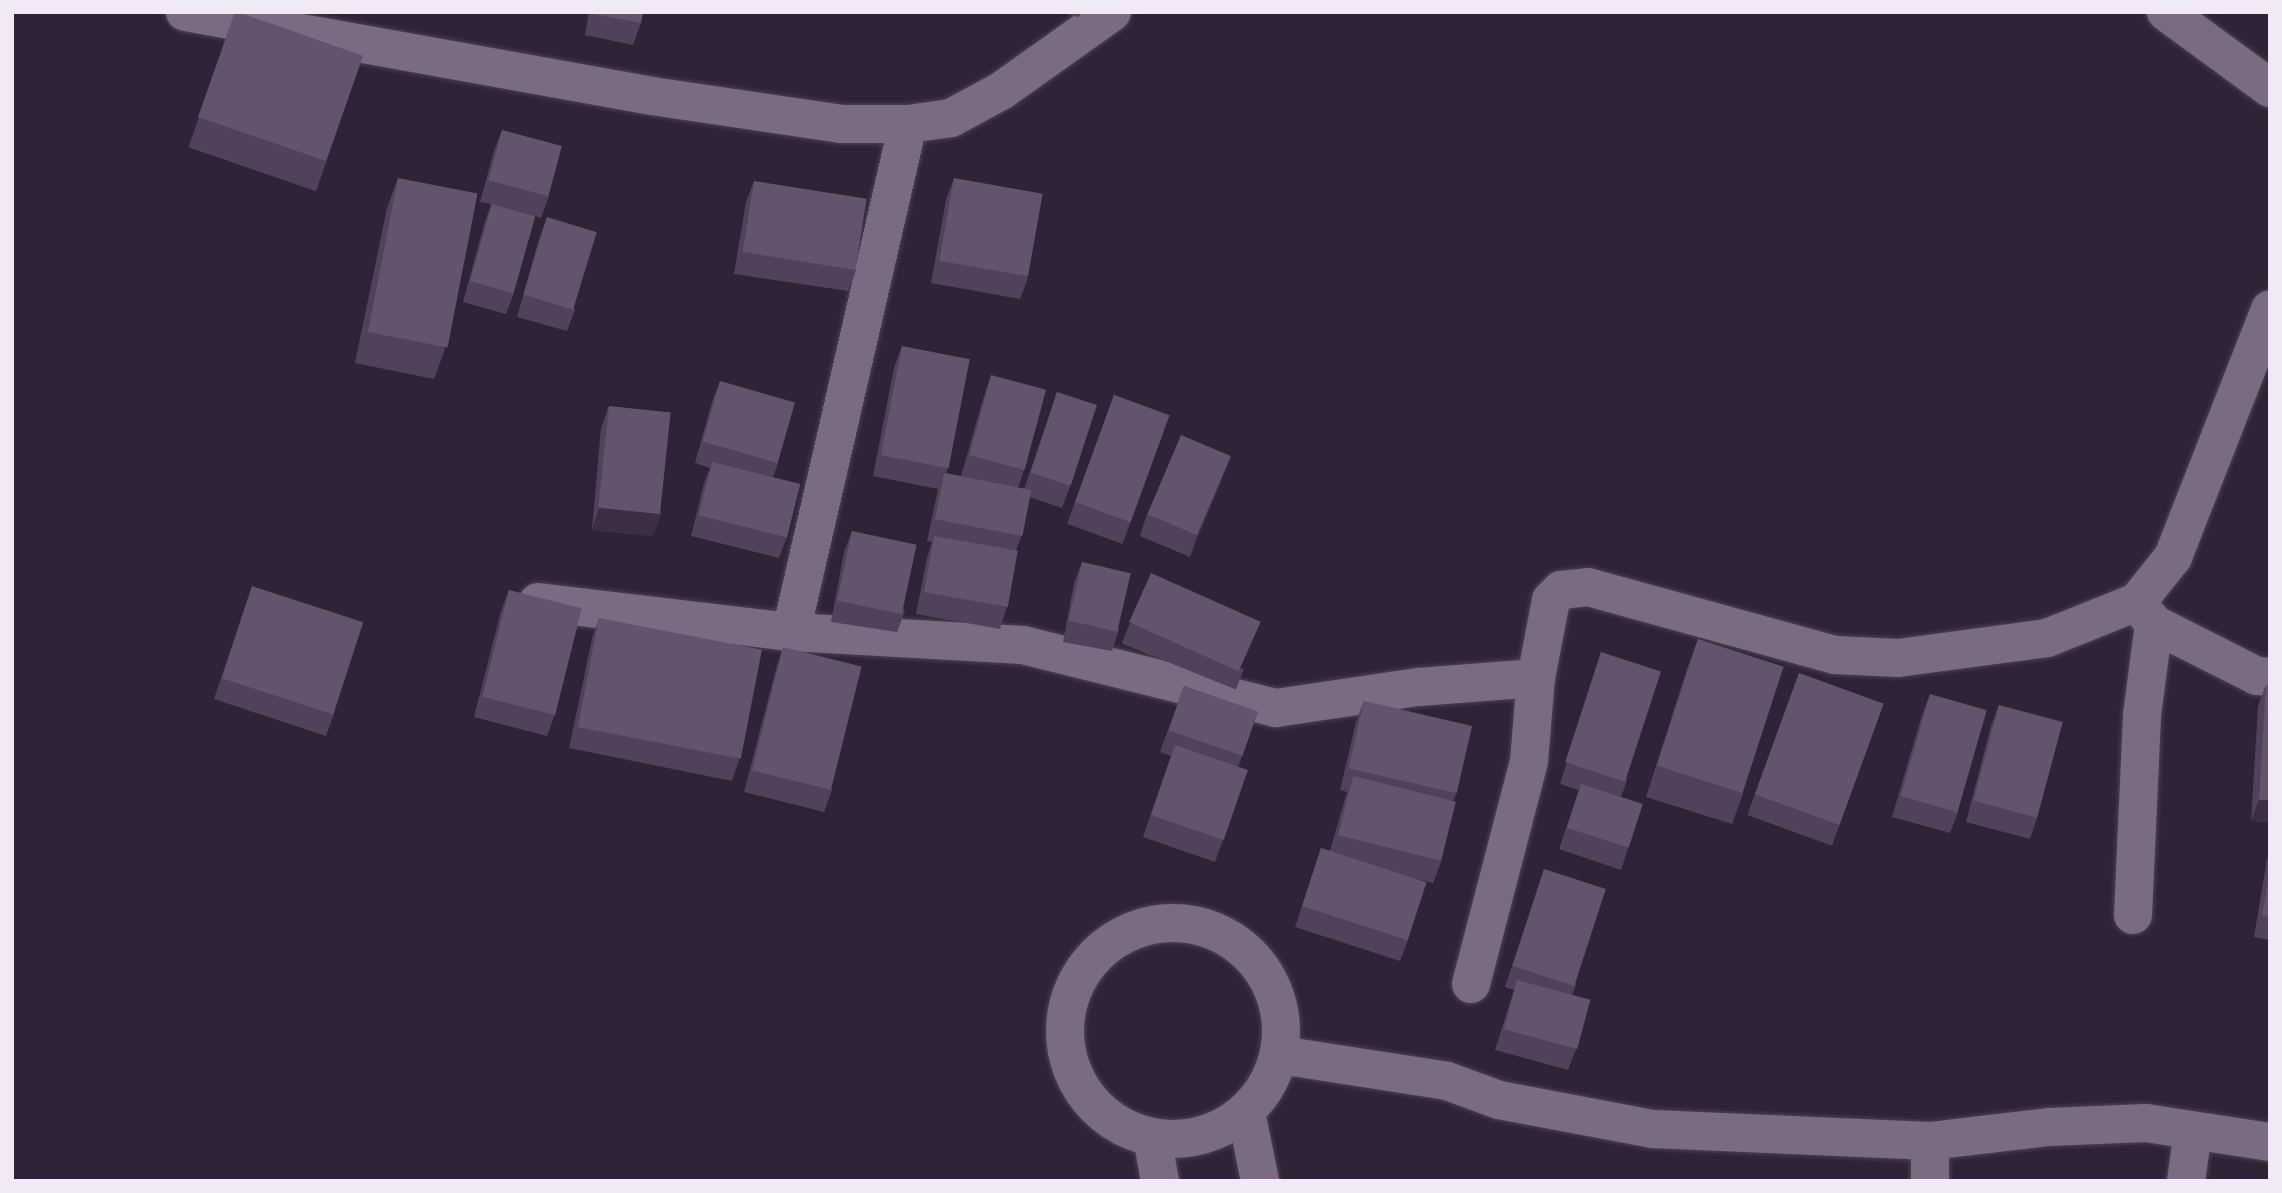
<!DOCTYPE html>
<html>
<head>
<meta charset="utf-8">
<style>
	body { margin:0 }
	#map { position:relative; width:2282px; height:1193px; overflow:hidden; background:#302337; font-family:"PT Sans",sans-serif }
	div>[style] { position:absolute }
	.roads { filter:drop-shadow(0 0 2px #4c4152) drop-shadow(0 0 2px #4c4152) }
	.minor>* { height:38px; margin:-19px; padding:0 19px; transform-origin:19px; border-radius:19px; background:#7a6b82 }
	.minor>.ring { margin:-19px; padding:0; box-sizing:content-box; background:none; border:38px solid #7a6b82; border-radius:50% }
	.wall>* { inset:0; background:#52415b; transform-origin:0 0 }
	.shaded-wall>* { inset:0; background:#3d2d45 }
	.building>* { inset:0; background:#63536c; transform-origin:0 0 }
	span { translate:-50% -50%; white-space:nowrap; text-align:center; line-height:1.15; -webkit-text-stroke:6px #150f18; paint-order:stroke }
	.frame { position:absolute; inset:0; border:14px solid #f2e9f7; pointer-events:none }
</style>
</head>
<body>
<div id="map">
	<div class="roads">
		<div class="minor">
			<i style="left:185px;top:12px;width:474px;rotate:10.2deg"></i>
			<i style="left:652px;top:96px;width:191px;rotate:8.4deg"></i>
			<i style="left:841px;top:124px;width:67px"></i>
			<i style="left:908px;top:124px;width:43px;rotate:-7.9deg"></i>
			<i style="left:951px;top:118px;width:57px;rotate:-28.4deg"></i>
			<i style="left:1001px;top:91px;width:136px;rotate:-35.4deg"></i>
			<i style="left:2166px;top:12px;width:129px;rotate:36.2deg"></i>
			<i style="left:538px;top:602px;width:255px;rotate:6.8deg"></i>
			<i style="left:791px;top:632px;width:232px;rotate:3.2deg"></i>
			<i style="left:1023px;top:645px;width:261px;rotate:14deg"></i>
			<i style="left:1276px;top:708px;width:145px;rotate:-8.4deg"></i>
			<i style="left:1419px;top:687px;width:117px;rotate:-4.4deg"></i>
			<i style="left:2140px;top:606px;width:23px;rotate:52deg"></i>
			<i style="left:2154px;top:624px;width:115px;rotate:26.8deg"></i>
			<i style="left:2257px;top:676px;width:13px;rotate:4deg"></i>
			<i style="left:791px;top:632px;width:521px;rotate:-77.03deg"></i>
			<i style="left:2133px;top:915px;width:200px;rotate:-87.4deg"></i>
			<i style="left:2142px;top:715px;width:92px;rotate:-82.5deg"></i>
			<i class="ring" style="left:1065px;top:923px;width:178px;height:178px"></i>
			<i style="left:1471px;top:984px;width:230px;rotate:-75.4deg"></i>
			<i style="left:1529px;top:761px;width:83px;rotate:-85.2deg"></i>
			<i style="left:1536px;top:678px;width:79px;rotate:-79.1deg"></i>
			<i style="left:1551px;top:600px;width:14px;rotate:-45deg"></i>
			<i style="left:1561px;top:590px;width:27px;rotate:-6deg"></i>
			<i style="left:1588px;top:587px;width:256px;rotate:15.4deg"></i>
			<i style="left:1835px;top:655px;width:63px;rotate:2.7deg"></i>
			<i style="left:1898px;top:658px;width:150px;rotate:-7.6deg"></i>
			<i style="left:2047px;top:638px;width:97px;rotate:-21.8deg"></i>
			<i style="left:2137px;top:602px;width:58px;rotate:-51.3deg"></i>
			<i style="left:2173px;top:557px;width:266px;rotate:-68.6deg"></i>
			<i style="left:1280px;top:1055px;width:169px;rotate:8.8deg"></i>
			<i style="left:1447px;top:1081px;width:55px;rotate:20.1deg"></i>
			<i style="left:1499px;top:1100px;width:157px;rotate:10.7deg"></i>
			<i style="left:1653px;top:1129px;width:277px;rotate:2.5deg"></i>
			<i style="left:1930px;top:1141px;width:120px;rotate:-6.7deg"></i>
			<i style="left:2049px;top:1127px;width:97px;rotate:-2.4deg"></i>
			<i style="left:2146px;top:1123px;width:125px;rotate:8.7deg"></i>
			<i style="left:1246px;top:1112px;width:70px;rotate:78.5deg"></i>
			<i style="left:1152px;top:1137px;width:45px;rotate:79.7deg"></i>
			<i style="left:1930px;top:1181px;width:40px;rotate:-90deg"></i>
			<i style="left:2186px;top:1181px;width:50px;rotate:-82deg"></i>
		</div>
	</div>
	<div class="wall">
		<i style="left:235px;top:12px;width:135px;height:143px;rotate:19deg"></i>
		<i style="clip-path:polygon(589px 12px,643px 12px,641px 23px,633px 45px,585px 35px)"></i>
		<i style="clip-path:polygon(1057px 12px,1081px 12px,1079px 17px)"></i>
		<i style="clip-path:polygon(502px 130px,549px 196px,541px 218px,535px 216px,514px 293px,506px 314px,463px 302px,484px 225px,491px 204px,480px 202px,494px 151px)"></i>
		<i style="clip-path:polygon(398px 178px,445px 349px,434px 379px,355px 363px,387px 208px)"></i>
		<i style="clip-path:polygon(954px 178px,1028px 278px,1020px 299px,931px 283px,946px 200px)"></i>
		<i style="clip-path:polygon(754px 181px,856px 270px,848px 291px,734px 274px,746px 202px)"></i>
		<i style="clip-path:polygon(547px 217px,575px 310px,567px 331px,517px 317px,539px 239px)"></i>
		<i style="clip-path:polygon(902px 346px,948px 468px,946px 473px,961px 476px,984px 396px,991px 375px,1024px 470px,1018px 488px,1024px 489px,1057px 392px,1070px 487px,1062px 508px,1030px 497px,1021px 537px,1016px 551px,1007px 607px,1000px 629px,916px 614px,927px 558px,932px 542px,927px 541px,938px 489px,873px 476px,894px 368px)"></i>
		<i style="clip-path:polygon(720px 381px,778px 463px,773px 477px,787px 537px,779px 558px,691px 536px,704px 483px,710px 468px,695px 463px,712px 402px)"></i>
		<i style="left:1114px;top:395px;width:59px;height:137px;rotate:20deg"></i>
		<i style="clip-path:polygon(609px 406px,661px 514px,653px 536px,592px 530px,601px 428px)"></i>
		<i style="clip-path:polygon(1231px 456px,1190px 557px,1140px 536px,1147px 514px)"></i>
		<i style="clip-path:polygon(852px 531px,905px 611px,897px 632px,831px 622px,844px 552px)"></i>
		<i style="clip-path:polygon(1082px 562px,1119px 629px,1112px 651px,1063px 642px,1074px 583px)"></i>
		<i style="clip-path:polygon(252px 586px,334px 714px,326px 736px,214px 699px)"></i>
		<i style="clip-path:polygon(509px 590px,555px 714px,547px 736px,474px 717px,501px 611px)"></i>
		<i style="clip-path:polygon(599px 618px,739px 760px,732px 781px,569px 748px,592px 639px)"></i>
		<i style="left:1130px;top:623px;width:123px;height:22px;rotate:22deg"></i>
		<i style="clip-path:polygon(1698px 639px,1743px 794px,1732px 824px,1646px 797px,1687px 669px)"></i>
		<i style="clip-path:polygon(783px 647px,832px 790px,824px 812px,744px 792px,776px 669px)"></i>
		<i style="clip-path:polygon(1601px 652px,1627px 780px,1621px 797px,1628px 848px,1621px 870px,1559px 849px,1579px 790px,1560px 784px,1594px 674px)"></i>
		<i style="left:1799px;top:673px;width:90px;height:151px;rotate:20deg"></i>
		<i style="clip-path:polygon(2266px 685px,2270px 822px,2251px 821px,2258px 706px)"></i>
		<i style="clip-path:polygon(1184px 686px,1258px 712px,1238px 767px,1248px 770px,1215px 862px,1143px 837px,1171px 756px,1160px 752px)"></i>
		<i style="clip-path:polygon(1930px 694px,1958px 812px,1950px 833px,1892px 817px,1922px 715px)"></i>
		<i style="clip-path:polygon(1364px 701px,1456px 794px,1453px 802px,1441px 862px,1433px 883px,1417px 879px,1408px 940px,1400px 961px,1295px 927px,1321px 848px,1330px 851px,1347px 792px,1340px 790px,1356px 722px)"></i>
		<i style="clip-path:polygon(1999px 705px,2037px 818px,2030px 839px,1966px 822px,1991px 726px)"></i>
		<i style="clip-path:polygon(2270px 852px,2270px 940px,2254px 937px,2267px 859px)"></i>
		<i style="clip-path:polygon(1544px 869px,1576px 985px,1572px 995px,1576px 1049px,1568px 1070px,1495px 1050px,1514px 990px,1505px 987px)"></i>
	</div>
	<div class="shaded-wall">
		<i style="clip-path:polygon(1231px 456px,1223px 478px,1190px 557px,1197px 535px)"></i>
		<i style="clip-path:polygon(599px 508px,661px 514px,653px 536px,592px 530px)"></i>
		<i style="clip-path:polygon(2259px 800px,2270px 800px,2270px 822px,2251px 821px)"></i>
	</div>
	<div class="building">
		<i style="clip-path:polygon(235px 12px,238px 12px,363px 56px,326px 161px,198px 117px)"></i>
		<i style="clip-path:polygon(593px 12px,643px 12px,641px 23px,593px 14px)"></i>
		<i style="left:502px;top:130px;width:62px;height:52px;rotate:15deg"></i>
		<i style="left:398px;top:178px;width:81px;height:157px;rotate:11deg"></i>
		<i style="left:954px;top:178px;width:90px;height:84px;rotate:10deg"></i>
		<i style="left:754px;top:181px;width:114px;height:72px;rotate:9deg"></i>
		<i style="left:492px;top:204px;width:45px;height:80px;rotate:16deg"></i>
		<i style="left:547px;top:217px;width:52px;height:81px;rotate:17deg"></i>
		<i style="left:902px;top:346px;width:69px;height:111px;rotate:11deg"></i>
		<i style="left:991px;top:375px;width:57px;height:83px;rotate:15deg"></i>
		<i style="left:720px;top:381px;width:78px;height:63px;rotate:16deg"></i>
		<i style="left:1057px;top:392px;width:42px;height:85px;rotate:18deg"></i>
		<i style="left:1114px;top:395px;width:59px;height:114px;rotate:20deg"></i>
		<i style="left:609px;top:406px;width:62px;height:102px;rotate:6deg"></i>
		<i style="left:1181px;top:435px;width:54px;height:86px;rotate:23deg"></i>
		<i style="left:712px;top:462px;width:91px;height:55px;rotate:14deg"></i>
		<i style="left:944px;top:473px;width:89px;height:47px;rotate:11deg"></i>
		<i style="left:852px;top:531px;width:66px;height:71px;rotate:12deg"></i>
		<i style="left:934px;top:536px;width:85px;height:57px;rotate:10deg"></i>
		<i style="left:1082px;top:562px;width:50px;height:60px;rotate:13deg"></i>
		<i style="left:1151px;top:573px;width:120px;height:54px;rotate:24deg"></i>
		<i style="left:252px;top:586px;width:117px;height:97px;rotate:18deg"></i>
		<i style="left:509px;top:590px;width:75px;height:110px;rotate:14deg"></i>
		<i style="left:599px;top:618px;width:166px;height:111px;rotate:11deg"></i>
		<i style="left:1698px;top:639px;width:90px;height:133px;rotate:18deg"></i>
		<i style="left:783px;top:647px;width:81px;height:127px;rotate:14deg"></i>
		<i style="left:1601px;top:652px;width:63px;height:116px;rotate:18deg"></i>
		<i style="left:1799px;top:673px;width:90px;height:129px;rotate:20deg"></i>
		<i style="clip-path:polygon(2266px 685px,2270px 685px,2270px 800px,2259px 800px)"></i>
		<i style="left:1184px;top:686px;width:78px;height:47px;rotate:19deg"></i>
		<i style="left:1930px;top:694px;width:59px;height:106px;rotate:16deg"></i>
		<i style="left:1364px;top:701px;width:111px;height:69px;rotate:13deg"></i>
		<i style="left:1999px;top:705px;width:66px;height:99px;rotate:15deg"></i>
		<i style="left:1175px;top:745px;width:77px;height:74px;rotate:19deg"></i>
		<i style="left:1353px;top:776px;width:106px;height:61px;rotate:14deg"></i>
		<i style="left:1581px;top:784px;width:65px;height:46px;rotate:18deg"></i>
		<i style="left:1321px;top:848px;width:111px;height:61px;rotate:18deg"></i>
		<i style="left:1544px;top:869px;width:65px;height:102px;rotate:18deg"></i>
		<i style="clip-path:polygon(2270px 870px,2270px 917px,2262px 916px)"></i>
		<i style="left:1517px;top:980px;width:76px;height:51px;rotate:15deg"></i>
	</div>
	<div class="frame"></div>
</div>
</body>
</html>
